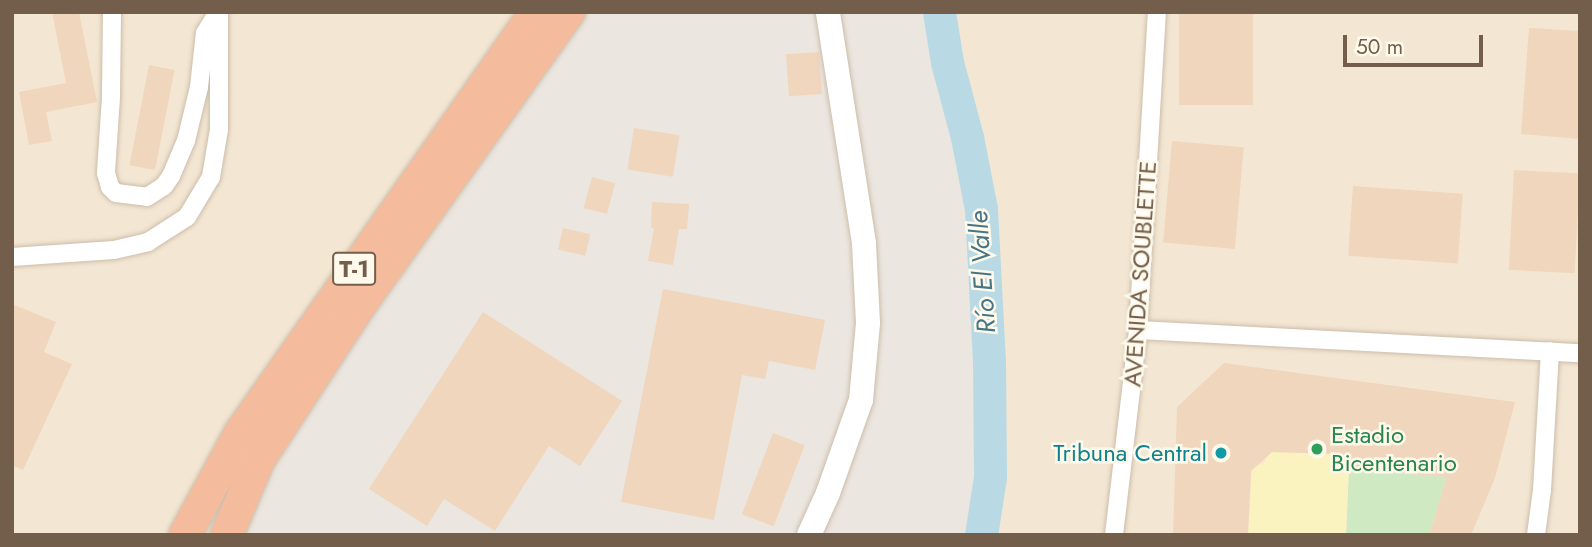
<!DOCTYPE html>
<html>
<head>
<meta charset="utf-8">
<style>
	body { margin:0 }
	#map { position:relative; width:1592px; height:547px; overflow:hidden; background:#fcf5e4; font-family:Jost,sans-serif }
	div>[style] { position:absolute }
	.residential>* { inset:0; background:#f3e7d3 }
	.industrial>* { inset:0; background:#ebe6df }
	.green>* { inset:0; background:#cfe9c3 }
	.sand>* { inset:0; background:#faf3c0 }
	.river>* { height:33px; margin:-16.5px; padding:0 16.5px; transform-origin:16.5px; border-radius:16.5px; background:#b9dae4 }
	.building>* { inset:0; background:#f0d6bd; transform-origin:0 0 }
	.roads { filter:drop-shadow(0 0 2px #cdbdab) drop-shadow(0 0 2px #cdbdab) }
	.street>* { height:18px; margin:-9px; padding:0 9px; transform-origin:9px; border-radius:9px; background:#fff }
	.secondary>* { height:24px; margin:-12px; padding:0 12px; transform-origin:12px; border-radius:12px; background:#fff }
	.highway>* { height:32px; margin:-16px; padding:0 16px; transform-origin:16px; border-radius:16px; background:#f4bc9d }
	.dots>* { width:19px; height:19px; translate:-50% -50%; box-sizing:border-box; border:4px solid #fef9ea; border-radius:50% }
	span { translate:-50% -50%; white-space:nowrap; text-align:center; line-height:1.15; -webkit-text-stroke:5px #fef9ea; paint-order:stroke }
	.shield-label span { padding:2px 5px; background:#fef9ea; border:2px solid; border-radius:5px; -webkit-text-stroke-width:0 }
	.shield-label { font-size:23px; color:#735d4b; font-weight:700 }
	.street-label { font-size:24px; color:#735d4b }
	.leisure-label { font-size:24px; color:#27864d }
	.left { translate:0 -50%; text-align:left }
	.culture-label { font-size:24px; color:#0d838f }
	.right { translate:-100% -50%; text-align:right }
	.water-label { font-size:26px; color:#457586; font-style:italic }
	.frame { position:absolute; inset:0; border:14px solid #735d4b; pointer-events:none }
	.scale { position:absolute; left:1343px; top:35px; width:140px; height:32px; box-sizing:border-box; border:4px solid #735d4b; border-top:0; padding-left:9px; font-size:21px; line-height:24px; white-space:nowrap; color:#735d4b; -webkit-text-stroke:5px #fef9ea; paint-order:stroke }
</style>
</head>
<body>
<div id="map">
	<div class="residential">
		<i style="clip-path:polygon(12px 12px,580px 12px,234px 535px,12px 535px)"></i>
		<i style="clip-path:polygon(933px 12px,1580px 12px,1580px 535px,978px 535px,987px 500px,996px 404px,987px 250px,976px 165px)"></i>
	</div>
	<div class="industrial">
		<i style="clip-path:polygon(580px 12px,933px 12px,976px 165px,987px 250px,996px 404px,987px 500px,978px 535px,234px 535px,249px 492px)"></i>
	</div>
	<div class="green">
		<i style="clip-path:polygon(1349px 469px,1447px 477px,1429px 535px,1346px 535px)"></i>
	</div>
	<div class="sand">
		<i style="clip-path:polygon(1270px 452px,1337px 454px,1341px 464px,1349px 469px,1346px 535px,1248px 535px,1252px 468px,1264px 463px)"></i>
	</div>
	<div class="river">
		<i style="left:939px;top:12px;width:51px;rotate:80.9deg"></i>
		<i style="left:947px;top:62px;width:78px;rotate:75.1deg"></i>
		<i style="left:967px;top:137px;width:73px;rotate:79deg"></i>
		<i style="left:981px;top:209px;width:151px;rotate:87deg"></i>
		<i style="left:989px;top:360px;width:117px;rotate:89.5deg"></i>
		<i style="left:990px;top:477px;width:59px;rotate:98.8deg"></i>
	</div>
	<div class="building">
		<i style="clip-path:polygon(52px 12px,79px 12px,97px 102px,46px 112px,52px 141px,29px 145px,19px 92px,66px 83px)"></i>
		<i style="left:1179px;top:12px;width:74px;height:93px"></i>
		<i style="clip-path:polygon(1529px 28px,1580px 31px,1580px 139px,1521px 134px)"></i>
		<i style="left:819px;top:52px;width:42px;height:33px;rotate:86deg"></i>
		<i style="left:149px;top:65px;width:26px;height:102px;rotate:11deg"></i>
		<i style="left:634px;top:128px;width:46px;height:42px;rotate:9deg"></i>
		<i style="left:1172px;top:141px;width:72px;height:102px;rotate:5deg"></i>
		<i style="left:1514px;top:170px;width:66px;height:100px;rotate:3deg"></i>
		<i style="left:592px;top:177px;width:24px;height:32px;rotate:15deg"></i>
		<i style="left:1353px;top:186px;width:110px;height:70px;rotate:4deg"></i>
		<i style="clip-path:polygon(652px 202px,689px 204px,687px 229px,679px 229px,673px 265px,648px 261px,654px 228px,651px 228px)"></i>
		<i style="left:563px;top:228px;width:28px;height:22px;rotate:13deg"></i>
		<i style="clip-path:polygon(663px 289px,825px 320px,815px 370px,769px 361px,765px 379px,742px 375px,714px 520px,621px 502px)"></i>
		<i style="clip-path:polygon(12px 304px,56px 322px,44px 352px,72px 364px,23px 470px,12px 465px)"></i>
		<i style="clip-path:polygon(483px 312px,622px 401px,580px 466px,549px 446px,495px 531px,444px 499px,427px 526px,369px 489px)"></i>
		<i style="clip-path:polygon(1224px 363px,1515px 402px,1495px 478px,1471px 535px,1429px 535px,1447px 477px,1349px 469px,1341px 464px,1335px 454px,1272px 452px,1251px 471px,1248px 535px,1173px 535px,1177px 407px)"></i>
		<i style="left:773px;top:433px;width:34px;height:87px;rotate:21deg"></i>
	</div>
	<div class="roads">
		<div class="street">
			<i style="left:112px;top:12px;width:85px;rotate:90.7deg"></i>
			<i style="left:111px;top:97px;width:76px;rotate:93.8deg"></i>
			<i style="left:106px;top:173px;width:15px;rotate:74deg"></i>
			<i style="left:110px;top:187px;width:8px;rotate:45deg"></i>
			<i style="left:116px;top:193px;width:31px;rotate:7deg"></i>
			<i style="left:147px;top:197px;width:20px;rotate:-33deg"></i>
			<i style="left:164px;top:186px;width:12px;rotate:-55deg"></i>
			<i style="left:171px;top:176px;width:38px;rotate:-67deg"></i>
			<i style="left:186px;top:141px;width:56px;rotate:-76.5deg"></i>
			<i style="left:199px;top:87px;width:54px;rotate:-83.7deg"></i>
			<i style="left:205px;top:33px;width:25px;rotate:-58deg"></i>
			<i style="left:12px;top:257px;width:102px;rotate:-3.9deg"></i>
			<i style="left:114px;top:250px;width:35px;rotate:-13deg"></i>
			<i style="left:148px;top:242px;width:46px;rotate:-32.7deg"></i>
			<i style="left:187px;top:217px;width:47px;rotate:-59deg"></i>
			<i style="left:211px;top:177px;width:49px;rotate:-80.5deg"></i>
			<i style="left:219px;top:129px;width:117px;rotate:-90deg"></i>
			<i style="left:1138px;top:330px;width:443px;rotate:3deg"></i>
			<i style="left:1114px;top:535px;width:206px;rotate:-83.3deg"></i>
			<i style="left:1138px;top:330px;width:319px;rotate:-86.6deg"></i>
			<i style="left:1536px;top:535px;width:45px;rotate:-82.4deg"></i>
			<i style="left:1542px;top:490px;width:139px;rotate:-86.7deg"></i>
		</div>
		<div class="secondary">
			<i style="left:809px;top:535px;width:46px;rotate:-65.7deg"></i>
			<i style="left:828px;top:493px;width:99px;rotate:-70.5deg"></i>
			<i style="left:861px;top:400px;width:77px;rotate:-84.8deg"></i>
			<i style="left:868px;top:323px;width:80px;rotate:-92.9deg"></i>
			<i style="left:864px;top:243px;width:234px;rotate:-98.9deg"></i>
		</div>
		<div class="highway">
			<i style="left:185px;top:535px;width:117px;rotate:-61.5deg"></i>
			<i style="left:241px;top:432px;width:513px;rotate:-54.92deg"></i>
			<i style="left:227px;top:535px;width:82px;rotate:-67.2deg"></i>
			<i style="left:259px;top:459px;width:179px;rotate:-56.8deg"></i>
			<i style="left:357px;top:309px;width:365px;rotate:-54.5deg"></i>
		</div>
	</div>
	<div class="dots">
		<i style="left:1317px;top:449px;background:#2e9e5b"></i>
		<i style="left:1221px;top:453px;background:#0f9aa8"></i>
	</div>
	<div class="shield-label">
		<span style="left:354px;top:269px">T-1</span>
	</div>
	<div class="street-label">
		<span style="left:1140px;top:274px;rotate:-86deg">AVENIDA SOUBLETTE</span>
	</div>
	<div class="leisure-label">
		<span class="left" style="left:1331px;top:449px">Estadio<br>Bicentenario</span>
	</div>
	<div class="culture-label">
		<span class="right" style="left:1207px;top:453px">Tribuna Central</span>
	</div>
	<div class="water-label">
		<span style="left:983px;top:272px;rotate:-94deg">Río El Valle</span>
	</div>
	<div class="frame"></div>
	<div class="scale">50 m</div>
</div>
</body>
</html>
